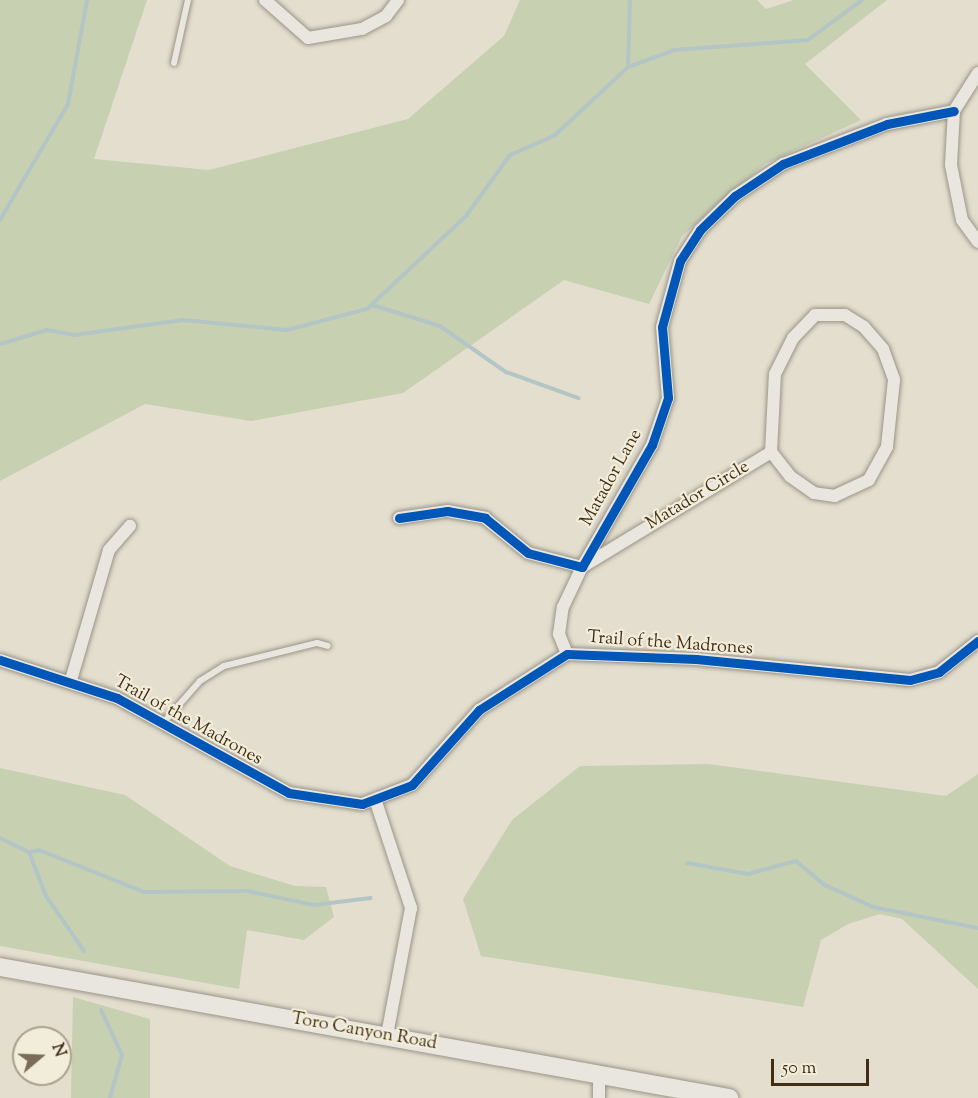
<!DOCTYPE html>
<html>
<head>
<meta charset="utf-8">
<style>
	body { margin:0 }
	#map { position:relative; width:978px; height:1098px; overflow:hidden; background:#e3dece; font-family:"Sorts Mill Goudy",serif }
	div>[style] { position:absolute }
	.green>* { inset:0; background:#c8d0b2 }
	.stream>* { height:4px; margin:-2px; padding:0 2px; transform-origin:2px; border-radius:2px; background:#b3c5c5 }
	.roads { filter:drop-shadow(0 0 2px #9a9488) drop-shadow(0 0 2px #9a9488) }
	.lane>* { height:6px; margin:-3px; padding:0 3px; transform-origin:3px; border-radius:3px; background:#e9e6df }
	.street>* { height:12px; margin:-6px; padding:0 6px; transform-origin:6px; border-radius:6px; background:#e9e6df }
	.secondary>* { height:18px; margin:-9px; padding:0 9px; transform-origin:9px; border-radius:9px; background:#e9e6df }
	.cycleway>* { height:9px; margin:-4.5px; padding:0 4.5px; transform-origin:4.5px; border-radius:4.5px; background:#0057b8 }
	span { translate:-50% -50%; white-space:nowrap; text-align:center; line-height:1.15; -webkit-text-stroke:4.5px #f2ecda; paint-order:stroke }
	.street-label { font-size:18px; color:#412e15 }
	.north { position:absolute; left:12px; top:1026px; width:60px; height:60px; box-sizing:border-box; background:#f2ecda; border:2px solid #aba08b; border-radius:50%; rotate:71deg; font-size:16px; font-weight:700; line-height:24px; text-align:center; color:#412e15 }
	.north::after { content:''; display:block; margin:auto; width:21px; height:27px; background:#7a6c56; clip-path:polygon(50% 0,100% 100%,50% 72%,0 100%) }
	.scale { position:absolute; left:771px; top:1059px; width:98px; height:27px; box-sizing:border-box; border:3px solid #412e15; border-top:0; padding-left:8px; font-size:18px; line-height:21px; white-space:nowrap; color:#412e15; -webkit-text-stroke:4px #f2ecda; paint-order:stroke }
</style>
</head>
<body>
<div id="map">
	<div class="green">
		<i style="clip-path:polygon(0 0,147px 0,94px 159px,209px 170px,408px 119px,504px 36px,520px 0,757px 0,766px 9px,794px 0,887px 0,805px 64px,861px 120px,765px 164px,682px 236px,649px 304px,564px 280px,403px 393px,251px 421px,145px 404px,0 481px)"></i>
		<i style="clip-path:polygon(708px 764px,946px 796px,978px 774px,978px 989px,902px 919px,880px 914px,848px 924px,821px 940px,803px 1007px,481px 956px,463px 899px,512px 820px,580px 766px)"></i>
		<i style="clip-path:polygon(0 768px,125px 795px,230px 866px,295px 886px,326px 887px,334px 917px,304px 940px,247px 930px,239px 989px,0 946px)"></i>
		<i style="clip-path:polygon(73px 997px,150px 1019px,150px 1098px,71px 1098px)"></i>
	</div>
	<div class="stream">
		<i style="left:628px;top:67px;width:67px;rotate:-88.3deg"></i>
		<i style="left:0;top:220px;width:134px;rotate:-59.6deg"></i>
		<i style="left:68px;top:104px;width:106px;rotate:-79.6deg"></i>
		<i style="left:372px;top:305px;width:71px;rotate:17.2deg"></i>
		<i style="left:440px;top:326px;width:80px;rotate:34.9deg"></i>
		<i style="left:506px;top:372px;width:77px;rotate:19.9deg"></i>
		<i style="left:0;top:344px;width:49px;rotate:-16.6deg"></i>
		<i style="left:47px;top:330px;width:27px;rotate:10deg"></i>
		<i style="left:74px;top:335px;width:110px;rotate:-7.8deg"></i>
		<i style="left:183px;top:320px;width:104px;rotate:5.5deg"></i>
		<i style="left:287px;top:330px;width:83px;rotate:-14.7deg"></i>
		<i style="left:367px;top:309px;width:136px;rotate:-43.2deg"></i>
		<i style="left:466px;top:216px;width:75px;rotate:-54.2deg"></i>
		<i style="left:510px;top:155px;width:48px;rotate:-23.4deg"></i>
		<i style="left:554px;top:136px;width:101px;rotate:-43deg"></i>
		<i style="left:628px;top:67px;width:50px;rotate:-19.9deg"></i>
		<i style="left:675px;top:50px;width:133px;rotate:-4.3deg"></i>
		<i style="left:808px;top:40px;width:67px;rotate:-36.5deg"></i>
		<i style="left:0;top:838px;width:32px;rotate:26deg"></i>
		<i style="left:29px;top:852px;width:47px;rotate:68.9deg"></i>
		<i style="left:46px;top:896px;width:67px;rotate:55.4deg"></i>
		<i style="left:29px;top:852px;width:10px;rotate:-11deg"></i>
		<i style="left:39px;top:850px;width:113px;rotate:21.8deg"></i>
		<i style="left:144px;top:892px;width:103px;rotate:-0.6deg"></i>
		<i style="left:247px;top:891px;width:68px;rotate:11.8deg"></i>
		<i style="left:314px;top:905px;width:57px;rotate:-7deg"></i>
		<i style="left:687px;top:863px;width:62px;rotate:10.2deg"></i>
		<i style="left:748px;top:874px;width:50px;rotate:-15.2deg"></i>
		<i style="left:796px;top:861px;width:38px;rotate:40deg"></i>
		<i style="left:825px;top:885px;width:53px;rotate:24.6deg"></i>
		<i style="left:873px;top:907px;width:107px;rotate:11.3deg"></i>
		<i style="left:101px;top:1010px;width:50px;rotate:65deg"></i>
		<i style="left:122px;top:1055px;width:45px;rotate:105.6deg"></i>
	</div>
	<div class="roads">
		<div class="lane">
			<i style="left:174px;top:63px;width:65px;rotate:-77.5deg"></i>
			<i style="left:163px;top:723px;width:56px;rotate:-48.6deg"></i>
			<i style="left:200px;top:681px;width:28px;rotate:-32deg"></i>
			<i style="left:224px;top:666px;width:96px;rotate:-13.9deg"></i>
			<i style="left:317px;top:643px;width:11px;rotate:15deg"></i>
		</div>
		<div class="street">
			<i style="left:265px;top:0;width:57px;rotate:41.5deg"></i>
			<i style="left:308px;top:38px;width:55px;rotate:-9.5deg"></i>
			<i style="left:362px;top:29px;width:27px;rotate:-28deg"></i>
			<i style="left:386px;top:16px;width:20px;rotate:-53deg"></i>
			<i style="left:978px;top:73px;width:45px;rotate:122.3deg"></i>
			<i style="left:954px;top:111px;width:54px;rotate:93.2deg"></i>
			<i style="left:951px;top:165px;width:56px;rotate:78.7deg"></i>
			<i style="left:962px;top:220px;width:27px;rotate:54deg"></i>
			<i style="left:815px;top:315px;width:30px"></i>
			<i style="left:845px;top:315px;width:22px;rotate:32deg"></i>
			<i style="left:864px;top:327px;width:29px;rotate:49deg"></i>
			<i style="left:883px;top:349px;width:33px;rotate:70deg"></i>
			<i style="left:894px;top:380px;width:67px;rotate:96deg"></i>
			<i style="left:887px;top:447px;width:38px;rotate:119deg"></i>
			<i style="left:869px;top:480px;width:38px;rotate:155deg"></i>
			<i style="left:835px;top:496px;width:21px;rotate:-172deg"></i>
			<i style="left:814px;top:493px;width:29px;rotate:-145deg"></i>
			<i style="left:790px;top:476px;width:31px;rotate:-128deg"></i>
			<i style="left:771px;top:452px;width:78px;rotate:-87.1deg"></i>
			<i style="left:775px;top:374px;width:40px;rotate:-63.4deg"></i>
			<i style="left:793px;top:338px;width:32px;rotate:-46deg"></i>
			<i style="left:399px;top:518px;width:49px;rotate:-8.3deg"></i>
			<i style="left:447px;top:511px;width:39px;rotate:10deg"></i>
			<i style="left:485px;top:518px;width:55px;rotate:39.1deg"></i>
			<i style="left:528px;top:553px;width:56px;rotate:14.5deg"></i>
			<i style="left:582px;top:567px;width:141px;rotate:-60.2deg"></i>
			<i style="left:652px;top:445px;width:50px;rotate:-71.2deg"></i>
			<i style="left:668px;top:398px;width:71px;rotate:-94.8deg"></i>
			<i style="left:662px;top:327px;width:68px;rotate:-74.7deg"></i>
			<i style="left:680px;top:261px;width:37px;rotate:-57deg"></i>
			<i style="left:700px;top:230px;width:49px;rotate:-44.2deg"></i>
			<i style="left:735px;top:196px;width:58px;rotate:-33.7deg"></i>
			<i style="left:783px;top:164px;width:111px;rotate:-21deg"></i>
			<i style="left:887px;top:124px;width:68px;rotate:-11deg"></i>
			<i style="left:567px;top:654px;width:22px;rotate:-112deg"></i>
			<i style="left:559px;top:634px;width:27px;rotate:-82deg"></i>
			<i style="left:563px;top:607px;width:44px;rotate:-64.6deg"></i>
			<i style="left:582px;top:567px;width:221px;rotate:-31.3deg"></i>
			<i style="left:0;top:660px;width:123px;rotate:18deg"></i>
			<i style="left:117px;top:698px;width:196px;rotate:28.9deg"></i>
			<i style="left:289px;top:793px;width:74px;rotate:8.6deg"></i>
			<i style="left:362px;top:804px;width:53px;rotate:-20.8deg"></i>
			<i style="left:412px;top:785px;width:101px;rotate:-48.2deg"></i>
			<i style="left:479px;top:710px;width:104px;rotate:-32.5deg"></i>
			<i style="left:567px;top:654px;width:129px;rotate:2.2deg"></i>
			<i style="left:696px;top:659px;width:215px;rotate:5.6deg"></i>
			<i style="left:910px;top:680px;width:30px;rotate:-15deg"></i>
			<i style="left:939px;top:672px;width:50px;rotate:-38.5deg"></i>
			<i style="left:71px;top:680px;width:135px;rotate:-73.7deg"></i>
			<i style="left:109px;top:550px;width:32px;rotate:-49deg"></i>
			<i style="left:376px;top:802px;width:112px;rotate:71.7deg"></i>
			<i style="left:411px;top:908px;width:129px;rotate:100.7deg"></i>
			<i style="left:599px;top:1098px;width:23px;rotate:-90deg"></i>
		</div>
		<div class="secondary">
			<i style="left:0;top:967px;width:741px;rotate:10.19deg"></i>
		</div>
	</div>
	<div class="cycleway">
		<i style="left:399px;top:518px;width:49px;rotate:-8.3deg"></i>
		<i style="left:447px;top:511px;width:39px;rotate:10deg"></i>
		<i style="left:485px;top:518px;width:55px;rotate:39.1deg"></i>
		<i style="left:528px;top:553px;width:56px;rotate:14.5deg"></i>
		<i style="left:582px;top:567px;width:141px;rotate:-60.2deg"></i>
		<i style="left:652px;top:445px;width:50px;rotate:-71.2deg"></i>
		<i style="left:668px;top:398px;width:71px;rotate:-94.8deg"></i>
		<i style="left:662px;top:327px;width:68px;rotate:-74.7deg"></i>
		<i style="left:680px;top:261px;width:37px;rotate:-57deg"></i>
		<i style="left:700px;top:230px;width:49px;rotate:-44.2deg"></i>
		<i style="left:735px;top:196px;width:58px;rotate:-33.7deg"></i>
		<i style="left:783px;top:164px;width:111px;rotate:-21deg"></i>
		<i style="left:887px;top:124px;width:68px;rotate:-11deg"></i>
		<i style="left:0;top:660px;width:123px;rotate:18deg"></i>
		<i style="left:117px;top:698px;width:196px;rotate:28.9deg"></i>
		<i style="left:289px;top:793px;width:74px;rotate:8.6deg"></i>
		<i style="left:362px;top:804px;width:53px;rotate:-20.8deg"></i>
		<i style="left:412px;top:785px;width:101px;rotate:-48.2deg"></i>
		<i style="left:479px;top:710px;width:104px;rotate:-32.5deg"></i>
		<i style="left:567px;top:654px;width:129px;rotate:2.2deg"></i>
		<i style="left:696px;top:659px;width:215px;rotate:5.6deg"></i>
		<i style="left:910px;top:680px;width:30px;rotate:-15deg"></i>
		<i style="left:939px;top:672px;width:50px;rotate:-38.5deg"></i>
	</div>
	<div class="street-label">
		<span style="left:612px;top:478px;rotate:-61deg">Matador Lane</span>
		<span style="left:698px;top:496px;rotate:-31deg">Matador Circle</span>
		<span style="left:670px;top:644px;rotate:4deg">Trail of the Madrones</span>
		<span style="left:188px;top:721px;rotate:29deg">Trail of the Madrones</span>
		<span style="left:364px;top:1032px;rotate:10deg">Toro Canyon Road</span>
	</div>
	<div class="north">N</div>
	<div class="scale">50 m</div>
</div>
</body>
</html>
